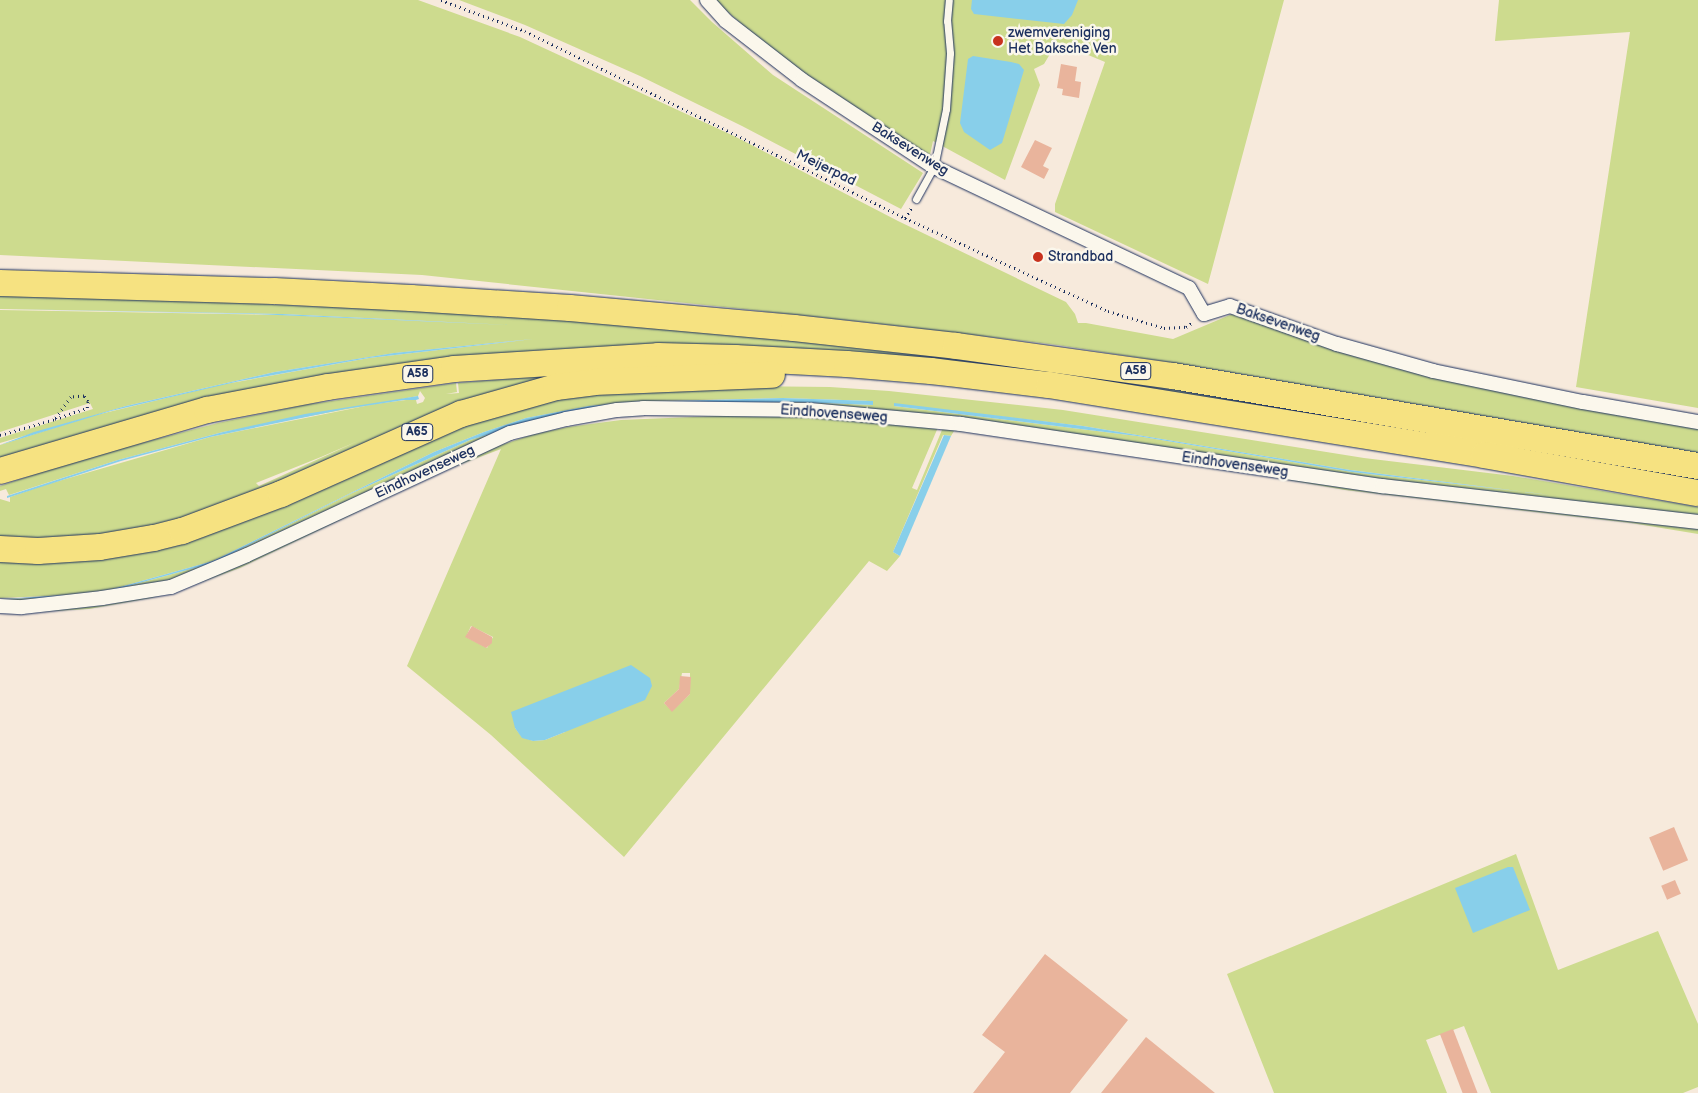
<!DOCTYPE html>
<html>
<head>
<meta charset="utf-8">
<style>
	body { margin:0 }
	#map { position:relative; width:1698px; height:1093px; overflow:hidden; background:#f7eadc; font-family:"Balsamiq Sans",sans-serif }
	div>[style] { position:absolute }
	.green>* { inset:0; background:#cddb8e }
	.water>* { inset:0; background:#88cfea }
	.building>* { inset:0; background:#e9b49c; transform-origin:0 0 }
	.path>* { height:2.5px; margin-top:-1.25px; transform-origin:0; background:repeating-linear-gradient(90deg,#1b2f5e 0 1px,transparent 0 5px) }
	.roads { filter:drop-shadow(0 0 1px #1b2f5e) drop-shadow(0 0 1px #1b2f5e) }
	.service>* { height:7px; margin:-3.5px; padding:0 3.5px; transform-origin:3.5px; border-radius:3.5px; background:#fbf7ec }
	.minor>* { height:14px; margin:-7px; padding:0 7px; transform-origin:7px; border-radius:7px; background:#fbf7ec }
	.motorway>* { height:26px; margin:-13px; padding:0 13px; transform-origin:13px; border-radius:13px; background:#f6e281 }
	.dots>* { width:14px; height:14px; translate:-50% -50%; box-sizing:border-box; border:2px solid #fbf7ec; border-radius:50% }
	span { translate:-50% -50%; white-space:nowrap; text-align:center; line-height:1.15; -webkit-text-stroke:5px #fbf7ec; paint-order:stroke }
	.shield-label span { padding:1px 4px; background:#fbf7ec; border:1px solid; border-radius:4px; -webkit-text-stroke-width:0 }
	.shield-label { font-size:12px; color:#1b2f5e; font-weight:700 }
	.poi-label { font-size:14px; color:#1b2f5e }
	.left { translate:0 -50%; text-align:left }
	.street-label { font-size:14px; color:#1b2f5e }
</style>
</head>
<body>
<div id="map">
	<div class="green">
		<i style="clip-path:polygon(0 0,418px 0,520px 37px,736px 137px,898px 221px,1066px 302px,1075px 314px,1078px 323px,1086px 323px,1173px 339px,1237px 312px,1301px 336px,1698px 428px,1698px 453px,1193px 366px,1057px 345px,864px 322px,422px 275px,0 255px)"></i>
		<i style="clip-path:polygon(459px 0,690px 0,712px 22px,773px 75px,923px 173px,901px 209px,742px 126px,640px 76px,525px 25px)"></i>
		<i style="clip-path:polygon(714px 0,1284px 0,1208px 284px,1055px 212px,1055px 204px,1105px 62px,1062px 44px,1053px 49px,1044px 64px,1034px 69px,1040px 85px,1005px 180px,933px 141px,930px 155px,905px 140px,785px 62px)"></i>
		<i style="clip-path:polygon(1499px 0,1698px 0,1698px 408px,1576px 387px,1630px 32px,1495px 41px)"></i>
		<i style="clip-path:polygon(0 292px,598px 319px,1034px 365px,1698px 476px,1698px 482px,1276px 410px,579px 350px,0 462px,0 445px,92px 416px,220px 385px,369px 358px,533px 339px,395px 353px,275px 372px,126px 406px,0 443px,0 438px,93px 409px,90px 403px,0 432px,0 310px,282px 315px,531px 326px,282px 314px,0 309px)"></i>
		<i style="clip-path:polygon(evenodd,567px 374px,603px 376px,174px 528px,0 545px,0 499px,10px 502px,10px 497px,45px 485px,210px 437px,375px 404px,406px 400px,416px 400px,417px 404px,423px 402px,425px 398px,420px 391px,418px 396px,223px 432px,118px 460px,9px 495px,6px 489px,0 491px,0 486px,77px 460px,218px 423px,304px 405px,456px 383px,457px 392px,446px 394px,459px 393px,458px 383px,567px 374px,358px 441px,259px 486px,256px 483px,321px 457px,358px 441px)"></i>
		<i style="clip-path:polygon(evenodd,739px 386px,830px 387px,889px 391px,1063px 410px,1364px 458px,1513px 476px,1698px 507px,1698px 519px,1345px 477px,1108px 439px,939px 418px,826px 409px,659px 411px,617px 414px,563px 421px,497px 439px,358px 500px,227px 563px,158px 587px,88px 600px,0 603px,0 599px,68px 597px,106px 592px,213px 563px,350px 494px,470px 440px,546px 417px,600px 408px,660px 403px,797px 402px,873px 405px,873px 401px,783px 398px,653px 401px,589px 406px,526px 418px,484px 432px,434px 452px,213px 561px,106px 591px,69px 595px,0 598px,0 561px,44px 562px,84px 560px,143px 552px,198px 537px,261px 514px,436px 435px,519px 406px,599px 392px,739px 386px,894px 404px,1083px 426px,1350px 470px,1551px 495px,1352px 472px,1137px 436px,894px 406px,894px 404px)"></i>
		<i style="clip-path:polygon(evenodd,716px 416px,808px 416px,939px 425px,912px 488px,917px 490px,944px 425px,1698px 526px,1698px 534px,1631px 523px,1345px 490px,1191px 463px,990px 433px,954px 431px,951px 436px,943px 435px,893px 552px,900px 556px,887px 571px,869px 561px,624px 857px,491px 735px,407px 666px,501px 449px,443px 471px,240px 568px,174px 592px,151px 598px,89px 609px,19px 613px,106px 605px,141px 598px,498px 446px,534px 434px,568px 427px,621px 420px,716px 416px,471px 626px,493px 637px,487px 648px,466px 637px,471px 626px,716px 416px,682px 673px,690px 673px,690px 694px,672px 711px,664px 703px,679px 689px,682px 673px,716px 416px,515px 728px,565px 732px,545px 740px,533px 741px,522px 737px,515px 728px)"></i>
		<i style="clip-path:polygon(1516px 854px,1558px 970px,1658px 931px,1698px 1024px,1698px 1087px,1683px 1093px,1491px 1093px,1464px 1026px,1426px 1040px,1447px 1093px,1274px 1093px,1227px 974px)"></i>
	</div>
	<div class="water">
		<i style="clip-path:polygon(972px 0,1078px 0,1072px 15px,1064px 24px,974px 14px,971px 9px)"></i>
		<i style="clip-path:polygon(973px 56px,1011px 62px,1019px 64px,1024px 70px,1002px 143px,990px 150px,964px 132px,960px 123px,968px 59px)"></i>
		<i style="clip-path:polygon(0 309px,282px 314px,531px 326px,252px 314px)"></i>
		<i style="clip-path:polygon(533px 339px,369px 358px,240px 381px,111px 411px,0 445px,34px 432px,126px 406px,275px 372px,394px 353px)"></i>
		<i style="clip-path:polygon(418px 396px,419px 399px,416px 400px,404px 400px,345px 409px,210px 437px,121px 461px,7px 498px,7px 496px,118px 460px,223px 432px,305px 414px)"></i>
		<i style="clip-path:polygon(783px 398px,873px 401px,873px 405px,797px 402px,660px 403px,600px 408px,546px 417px,470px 440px,350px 494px,213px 563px,106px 592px,68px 597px,0 599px,69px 595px,106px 591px,213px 561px,434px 452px,484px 432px,526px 418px,589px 406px,637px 402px)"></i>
		<i style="clip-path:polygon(894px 403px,1083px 426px,1350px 470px,1551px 495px,1352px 472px,1137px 436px,894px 406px)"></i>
		<i style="clip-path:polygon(944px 435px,951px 436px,900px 556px,893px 552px)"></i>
		<i style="clip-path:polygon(631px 665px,650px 678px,652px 686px,645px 700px,545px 740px,533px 741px,522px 738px,515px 728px,511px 712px)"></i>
		<i style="clip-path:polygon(1508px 867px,1513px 867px,1530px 910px,1473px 933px,1455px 888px)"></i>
	</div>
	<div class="building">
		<i style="clip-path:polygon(1061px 64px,1077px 67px,1075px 81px,1081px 82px,1079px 98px,1062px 95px,1063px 89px,1057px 88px)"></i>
		<i style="clip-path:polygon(1035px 140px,1052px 148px,1043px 166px,1049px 169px,1044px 179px,1021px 167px)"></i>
		<i style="clip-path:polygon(472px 626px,492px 637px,492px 643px,486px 648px,465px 637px)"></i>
		<i style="clip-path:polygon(680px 676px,691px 677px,690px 694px,672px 712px,664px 703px,679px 689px)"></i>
		<i style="left:1674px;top:827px;width:36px;height:27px;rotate:67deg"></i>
		<i style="left:1675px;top:880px;width:15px;height:15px;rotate:67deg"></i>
		<i style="clip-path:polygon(1045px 954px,1128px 1020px,1070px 1093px,973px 1093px,1005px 1052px,982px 1035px)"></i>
		<i style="left:1453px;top:1029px;width:69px;height:14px;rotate:69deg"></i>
		<i style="clip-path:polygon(1146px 1037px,1215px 1093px,1101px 1093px)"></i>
	</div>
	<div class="path">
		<i style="left:441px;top:0;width:90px;rotate:20.3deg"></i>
		<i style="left:525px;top:31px;width:424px;rotate:26.2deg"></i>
		<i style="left:905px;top:218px;width:223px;rotate:24.6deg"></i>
		<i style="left:1108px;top:311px;width:59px;rotate:16.9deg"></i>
		<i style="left:1164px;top:328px;width:22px;rotate:-3deg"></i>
		<i style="left:1186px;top:327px;width:9px;rotate:-36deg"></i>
		<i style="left:905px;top:218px;width:13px;rotate:-58deg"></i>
		<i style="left:0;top:435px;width:57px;rotate:-16.2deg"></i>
		<i style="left:55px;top:419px;width:34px;rotate:-19deg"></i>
		<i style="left:87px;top:408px;width:7px;rotate:-82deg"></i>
		<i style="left:88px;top:401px;width:6px;rotate:-129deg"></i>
		<i style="left:84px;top:396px;width:13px;rotate:176deg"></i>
		<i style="left:71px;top:397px;width:27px;rotate:126deg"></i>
	</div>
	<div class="roads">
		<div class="service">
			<i style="left:916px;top:199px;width:37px;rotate:-61deg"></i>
			<i style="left:934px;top:167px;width:59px;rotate:-78.3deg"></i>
			<i style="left:946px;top:109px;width:56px;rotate:-85.9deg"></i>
			<i style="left:950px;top:53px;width:32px;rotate:-95deg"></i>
			<i style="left:947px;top:21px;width:21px;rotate:-85deg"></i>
		</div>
		<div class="minor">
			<i style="left:707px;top:0;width:28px;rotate:48deg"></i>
			<i style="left:726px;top:21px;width:96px;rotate:37.8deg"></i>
			<i style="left:802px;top:80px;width:158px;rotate:33.4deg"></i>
			<i style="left:934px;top:167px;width:282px;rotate:25.4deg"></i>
			<i style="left:1189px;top:288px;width:30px;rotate:60deg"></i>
			<i style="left:1204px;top:314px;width:27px;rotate:-17deg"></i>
			<i style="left:1230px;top:306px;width:114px;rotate:19.6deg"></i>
			<i style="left:1337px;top:344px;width:100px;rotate:15.7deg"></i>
			<i style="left:1433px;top:371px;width:153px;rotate:11.7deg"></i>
			<i style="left:1583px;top:402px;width:117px;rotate:9.9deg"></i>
			<i style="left:0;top:606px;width:22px;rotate:3deg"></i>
			<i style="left:22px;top:607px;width:81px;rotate:-6.4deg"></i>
			<i style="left:102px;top:598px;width:70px;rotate:-9.1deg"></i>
			<i style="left:171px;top:587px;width:82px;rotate:-22.8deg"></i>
			<i style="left:247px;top:555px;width:290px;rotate:-24.9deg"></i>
			<i style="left:510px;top:433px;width:58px;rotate:-14deg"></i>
			<i style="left:566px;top:419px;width:52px;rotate:-10deg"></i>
			<i style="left:617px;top:410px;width:26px;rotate:-4deg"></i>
			<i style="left:643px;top:408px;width:167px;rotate:0.7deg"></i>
			<i style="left:810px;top:410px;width:152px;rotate:5.3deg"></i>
			<i style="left:961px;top:424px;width:426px;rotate:8.4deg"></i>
			<i style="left:1382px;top:486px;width:318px;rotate:6.5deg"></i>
		</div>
		<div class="motorway">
			<i style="left:0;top:283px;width:274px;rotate:1.7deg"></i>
			<i style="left:274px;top:291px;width:137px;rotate:2.9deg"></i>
			<i style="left:411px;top:298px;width:159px;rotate:3.6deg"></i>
			<i style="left:570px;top:308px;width:225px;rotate:5.1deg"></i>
			<i style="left:794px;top:328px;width:163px;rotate:6.3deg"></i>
			<i style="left:956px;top:346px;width:219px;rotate:7.9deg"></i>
			<i style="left:1173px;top:376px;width:533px;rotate:9.73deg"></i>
			<i style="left:0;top:471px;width:216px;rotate:-16.4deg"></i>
			<i style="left:207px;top:410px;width:123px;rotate:-10.8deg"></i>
			<i style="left:328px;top:387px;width:127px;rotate:-8.1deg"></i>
			<i style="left:454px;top:369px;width:204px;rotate:-3.6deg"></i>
			<i style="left:658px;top:356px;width:77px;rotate:1.5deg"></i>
			<i style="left:735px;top:358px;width:112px;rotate:3.1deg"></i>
			<i style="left:847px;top:364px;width:84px;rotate:4.8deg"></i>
			<i style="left:931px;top:371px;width:119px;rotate:6.8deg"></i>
			<i style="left:1049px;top:385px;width:441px;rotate:9.1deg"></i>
			<i style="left:1484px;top:455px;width:217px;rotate:10.1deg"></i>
			<i style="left:0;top:549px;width:38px;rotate:3deg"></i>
			<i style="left:38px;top:551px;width:62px;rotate:-3.7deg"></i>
			<i style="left:100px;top:547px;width:55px;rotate:-9.5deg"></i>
			<i style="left:154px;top:538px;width:29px;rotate:-14deg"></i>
			<i style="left:182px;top:531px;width:106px;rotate:-20.5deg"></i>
			<i style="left:281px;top:494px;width:197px;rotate:-24deg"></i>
			<i style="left:461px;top:414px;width:99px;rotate:-15.9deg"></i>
			<i style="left:556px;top:387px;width:38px;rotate:-7deg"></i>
			<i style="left:594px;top:382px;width:178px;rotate:-2.3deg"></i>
		</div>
	</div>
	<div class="dots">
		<i style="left:998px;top:41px;background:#c8321e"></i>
		<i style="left:1038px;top:257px;background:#c8321e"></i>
	</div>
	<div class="shield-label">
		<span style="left:1136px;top:371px">A58</span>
		<span style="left:418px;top:374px">A58</span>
		<span style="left:417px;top:432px">A65</span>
	</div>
	<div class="poi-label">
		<span class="left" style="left:1008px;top:41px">zwemvereniging<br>Het Baksche Ven</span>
		<span class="left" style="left:1048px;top:257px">Strandbad</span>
	</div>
	<div class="street-label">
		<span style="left:910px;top:149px;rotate:32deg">Baksevenweg</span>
		<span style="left:826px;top:168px;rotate:26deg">Meijerpad</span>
		<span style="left:1278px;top:323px;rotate:19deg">Baksevenweg</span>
		<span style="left:834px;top:414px;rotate:4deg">Eindhovenseweg</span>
		<span style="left:1235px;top:465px;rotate:8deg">Eindhovenseweg</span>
		<span style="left:425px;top:472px;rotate:-25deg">Eindhovenseweg</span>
	</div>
</div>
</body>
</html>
